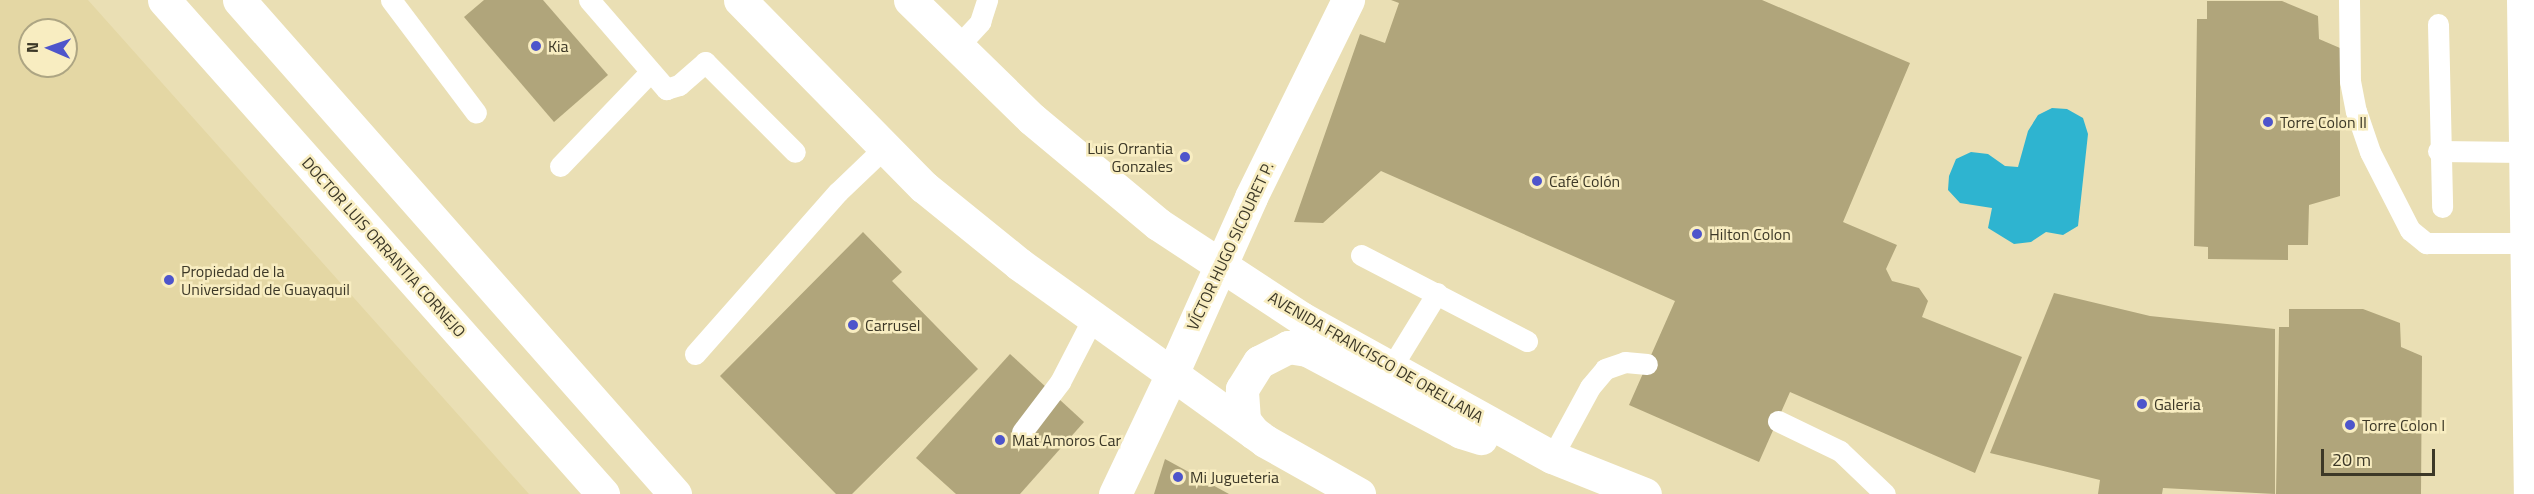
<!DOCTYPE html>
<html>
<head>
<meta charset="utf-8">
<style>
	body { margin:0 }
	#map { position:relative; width:2534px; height:494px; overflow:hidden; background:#eadfb4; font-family:"Titillium Web",sans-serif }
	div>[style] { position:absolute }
	.built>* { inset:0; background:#e4d7a4 }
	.water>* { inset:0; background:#2eb4d0 }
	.building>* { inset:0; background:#b0a57b }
	.lane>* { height:21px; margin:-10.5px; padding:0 10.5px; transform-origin:10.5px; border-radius:10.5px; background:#fff }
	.street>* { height:33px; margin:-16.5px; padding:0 16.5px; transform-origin:16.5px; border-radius:16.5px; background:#fff }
	.secondary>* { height:33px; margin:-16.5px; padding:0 16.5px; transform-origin:16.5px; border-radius:16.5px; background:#fff }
	.primary>* { height:33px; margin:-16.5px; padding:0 16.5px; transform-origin:16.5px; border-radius:16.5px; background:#fff }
	.dots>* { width:16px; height:16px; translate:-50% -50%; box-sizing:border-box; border:3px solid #f8edc1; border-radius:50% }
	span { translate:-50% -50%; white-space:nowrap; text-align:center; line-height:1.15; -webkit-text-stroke:5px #f8edc1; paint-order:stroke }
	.poi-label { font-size:16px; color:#3c3827 }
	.left { translate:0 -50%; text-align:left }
	.right { translate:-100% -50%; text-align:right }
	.street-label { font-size:16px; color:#3c3827 }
	.north { position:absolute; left:18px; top:18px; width:60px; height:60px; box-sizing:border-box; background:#f8edc1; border:2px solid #ada583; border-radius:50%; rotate:272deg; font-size:16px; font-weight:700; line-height:24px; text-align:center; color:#3c3827 }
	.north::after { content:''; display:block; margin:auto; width:21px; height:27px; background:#4e55cb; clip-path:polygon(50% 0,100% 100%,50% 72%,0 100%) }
	.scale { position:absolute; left:2321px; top:449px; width:114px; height:27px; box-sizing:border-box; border:3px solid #3c3827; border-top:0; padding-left:8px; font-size:18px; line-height:21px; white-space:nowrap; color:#3c3827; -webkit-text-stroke:4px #f8edc1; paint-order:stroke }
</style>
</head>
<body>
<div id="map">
	<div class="built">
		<i style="clip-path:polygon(evenodd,0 0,88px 0,529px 494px,0 494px,0 0,30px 30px,66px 30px,66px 66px,30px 66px,30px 30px)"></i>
	</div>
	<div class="water">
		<i style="clip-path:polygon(2052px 108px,2067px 109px,2083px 118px,2088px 134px,2078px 226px,2063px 235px,2046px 232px,2031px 242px,2014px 244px,1988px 228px,1992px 208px,1960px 203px,1948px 190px,1949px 176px,1956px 159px,1971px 152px,1988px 154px,2005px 166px,2018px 167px,2028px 131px,2038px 115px)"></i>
	</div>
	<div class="building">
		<i style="clip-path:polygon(484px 0,543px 0,608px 75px,554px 122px,464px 17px)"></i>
		<i style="clip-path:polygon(1391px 0,1762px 0,1910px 63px,1843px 222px,1897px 245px,1886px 269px,1892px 281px,1919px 288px,1928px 301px,1922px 317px,2022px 357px,1975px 473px,1790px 392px,1759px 462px,1629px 405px,1675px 301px,1381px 171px,1323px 223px,1294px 222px,1360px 34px,1385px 43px,1399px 3px)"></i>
		<i style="clip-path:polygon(2207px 1px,2282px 1px,2318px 16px,2319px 39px,2340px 48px,2340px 196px,2309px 205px,2308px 245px,2288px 245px,2288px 260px,2208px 259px,2208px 247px,2194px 246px,2197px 19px,2207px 19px)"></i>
		<i style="clip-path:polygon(863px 232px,902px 272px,892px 281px,978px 369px,852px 494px,836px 494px,720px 376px)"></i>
		<i style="clip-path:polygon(2054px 293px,2150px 316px,2275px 329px,2275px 494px,2163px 488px,2162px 494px,2098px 494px,2100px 480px,1990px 453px)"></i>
		<i style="clip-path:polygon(2289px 309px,2363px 309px,2400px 323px,2401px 347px,2422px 356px,2421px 494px,2276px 494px,2279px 327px,2289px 327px)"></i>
		<i style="clip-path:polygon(1010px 354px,1084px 422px,1020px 494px,956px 494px,916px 458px)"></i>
		<i style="clip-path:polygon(1165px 459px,1229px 494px,1154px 494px)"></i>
	</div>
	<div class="lane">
		<i style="left:391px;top:0;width:141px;rotate:53deg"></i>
		<i style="left:589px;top:0;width:118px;rotate:49.1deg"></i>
		<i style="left:666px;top:89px;width:14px;rotate:-17deg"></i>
		<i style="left:679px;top:85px;width:35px;rotate:-41deg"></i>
		<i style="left:705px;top:62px;width:127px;rotate:45deg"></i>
		<i style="left:2349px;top:0;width:81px;rotate:89.3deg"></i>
		<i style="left:2350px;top:81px;width:31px;rotate:79deg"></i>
		<i style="left:2356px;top:111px;width:43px;rotate:71.1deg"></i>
		<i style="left:2370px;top:152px;width:88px;rotate:62.9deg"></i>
		<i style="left:2410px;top:230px;width:21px;rotate:39deg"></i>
		<i style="left:2426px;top:243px;width:99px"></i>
		<i style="left:2438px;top:24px;width:183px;rotate:88.7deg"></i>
		<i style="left:958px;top:46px;width:33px;rotate:-47deg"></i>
		<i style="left:980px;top:22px;width:23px;rotate:-72deg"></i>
		<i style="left:2438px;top:151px;width:86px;rotate:0.7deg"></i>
		<i style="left:560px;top:166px;width:130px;rotate:-46.2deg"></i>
		<i style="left:1361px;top:255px;width:187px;rotate:27.4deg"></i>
		<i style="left:695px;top:354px;width:216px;rotate:-48.6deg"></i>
		<i style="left:838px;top:192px;width:62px;rotate:-43.7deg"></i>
		<i style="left:1391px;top:368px;width:88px;rotate:-58.5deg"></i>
		<i style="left:1778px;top:421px;width:69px;rotate:25.8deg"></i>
		<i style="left:1840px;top:451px;width:62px;rotate:43.7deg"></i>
		<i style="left:1022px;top:432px;width:63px;rotate:-52.8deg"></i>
		<i style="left:1060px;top:382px;width:74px;rotate:-62.7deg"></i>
		<i style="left:1552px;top:457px;width:80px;rotate:-61.5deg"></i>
		<i style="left:1590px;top:387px;width:23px;rotate:-50deg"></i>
		<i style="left:1605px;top:369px;width:21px;rotate:-19deg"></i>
		<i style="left:1625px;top:362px;width:22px;rotate:5deg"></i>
	</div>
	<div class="street">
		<i style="left:164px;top:0;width:661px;rotate:48.37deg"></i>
		<i style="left:239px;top:0;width:659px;rotate:48.57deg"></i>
		<i style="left:2523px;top:0;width:494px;rotate:89.2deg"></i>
		<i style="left:1172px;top:374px;width:194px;rotate:-65.9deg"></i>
		<i style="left:1251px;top:197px;width:220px;rotate:-63.8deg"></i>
	</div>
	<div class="secondary">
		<i style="left:1115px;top:494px;width:133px;rotate:-64.6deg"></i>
	</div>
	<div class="primary">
		<i style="left:740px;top:0;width:262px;rotate:45.5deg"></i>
		<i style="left:924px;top:187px;width:122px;rotate:39deg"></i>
		<i style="left:1019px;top:264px;width:303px;rotate:35.7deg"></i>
		<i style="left:1265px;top:441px;width:108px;rotate:29.4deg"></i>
		<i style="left:910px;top:0;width:170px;rotate:44.3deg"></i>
		<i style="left:1032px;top:119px;width:164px;rotate:39.8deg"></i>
		<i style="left:1158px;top:224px;width:171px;rotate:33.3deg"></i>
		<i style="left:1301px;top:318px;width:287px;rotate:29deg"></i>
		<i style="left:1552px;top:457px;width:100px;rotate:21.7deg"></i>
		<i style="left:1254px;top:433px;width:16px;rotate:-128deg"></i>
		<i style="left:1244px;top:420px;width:31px;rotate:-94deg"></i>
		<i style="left:1242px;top:389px;width:32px;rotate:-58deg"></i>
		<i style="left:1259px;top:362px;width:33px;rotate:-27deg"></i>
		<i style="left:1288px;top:347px;width:19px;rotate:9deg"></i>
		<i style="left:1307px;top:350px;width:174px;rotate:28deg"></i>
		<i style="left:1461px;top:432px;width:21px;rotate:17deg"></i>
	</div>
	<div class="dots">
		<i style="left:536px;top:46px;background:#4e55cb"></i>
		<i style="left:2268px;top:122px;background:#4e55cb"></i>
		<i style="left:1185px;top:157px;background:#4e55cb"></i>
		<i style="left:1537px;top:181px;background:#4e55cb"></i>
		<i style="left:1697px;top:234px;background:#4e55cb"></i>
		<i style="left:169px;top:280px;background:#4e55cb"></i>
		<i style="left:853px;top:325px;background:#4e55cb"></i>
		<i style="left:2142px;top:404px;background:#4e55cb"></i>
		<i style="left:2350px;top:425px;background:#4e55cb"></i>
		<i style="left:1000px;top:440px;background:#4e55cb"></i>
		<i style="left:1178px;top:477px;background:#4e55cb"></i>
	</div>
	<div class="poi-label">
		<span class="left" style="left:548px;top:46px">Kia</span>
		<span class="left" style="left:2280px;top:122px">Torre Colon II</span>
		<span class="right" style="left:1173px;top:157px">Luis Orrantia<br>Gonzales</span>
		<span class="left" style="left:1549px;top:181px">Café Colón</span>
		<span class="left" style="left:1709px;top:234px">Hilton Colon</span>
		<span class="left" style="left:181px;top:280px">Propiedad de la<br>Universidad de Guayaquil</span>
		<span class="left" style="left:865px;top:325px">Carrusel</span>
		<span class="left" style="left:2154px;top:404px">Galeria</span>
		<span class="left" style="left:2362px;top:425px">Torre Colon I</span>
		<span class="left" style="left:1012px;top:440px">Mat Amoros Car</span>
		<span class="left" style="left:1190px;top:477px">Mi Jugueteria</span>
	</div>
	<div class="street-label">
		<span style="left:1230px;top:246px;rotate:-65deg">VÍCTOR HUGO SICOURET P.</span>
		<span style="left:384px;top:247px;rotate:48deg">DOCTOR LUIS ORRANTIA CORNEJO</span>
		<span style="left:1376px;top:357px;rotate:30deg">AVENIDA FRANCISCO DE ORELLANA</span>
	</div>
	<div class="north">N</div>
	<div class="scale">20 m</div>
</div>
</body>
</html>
